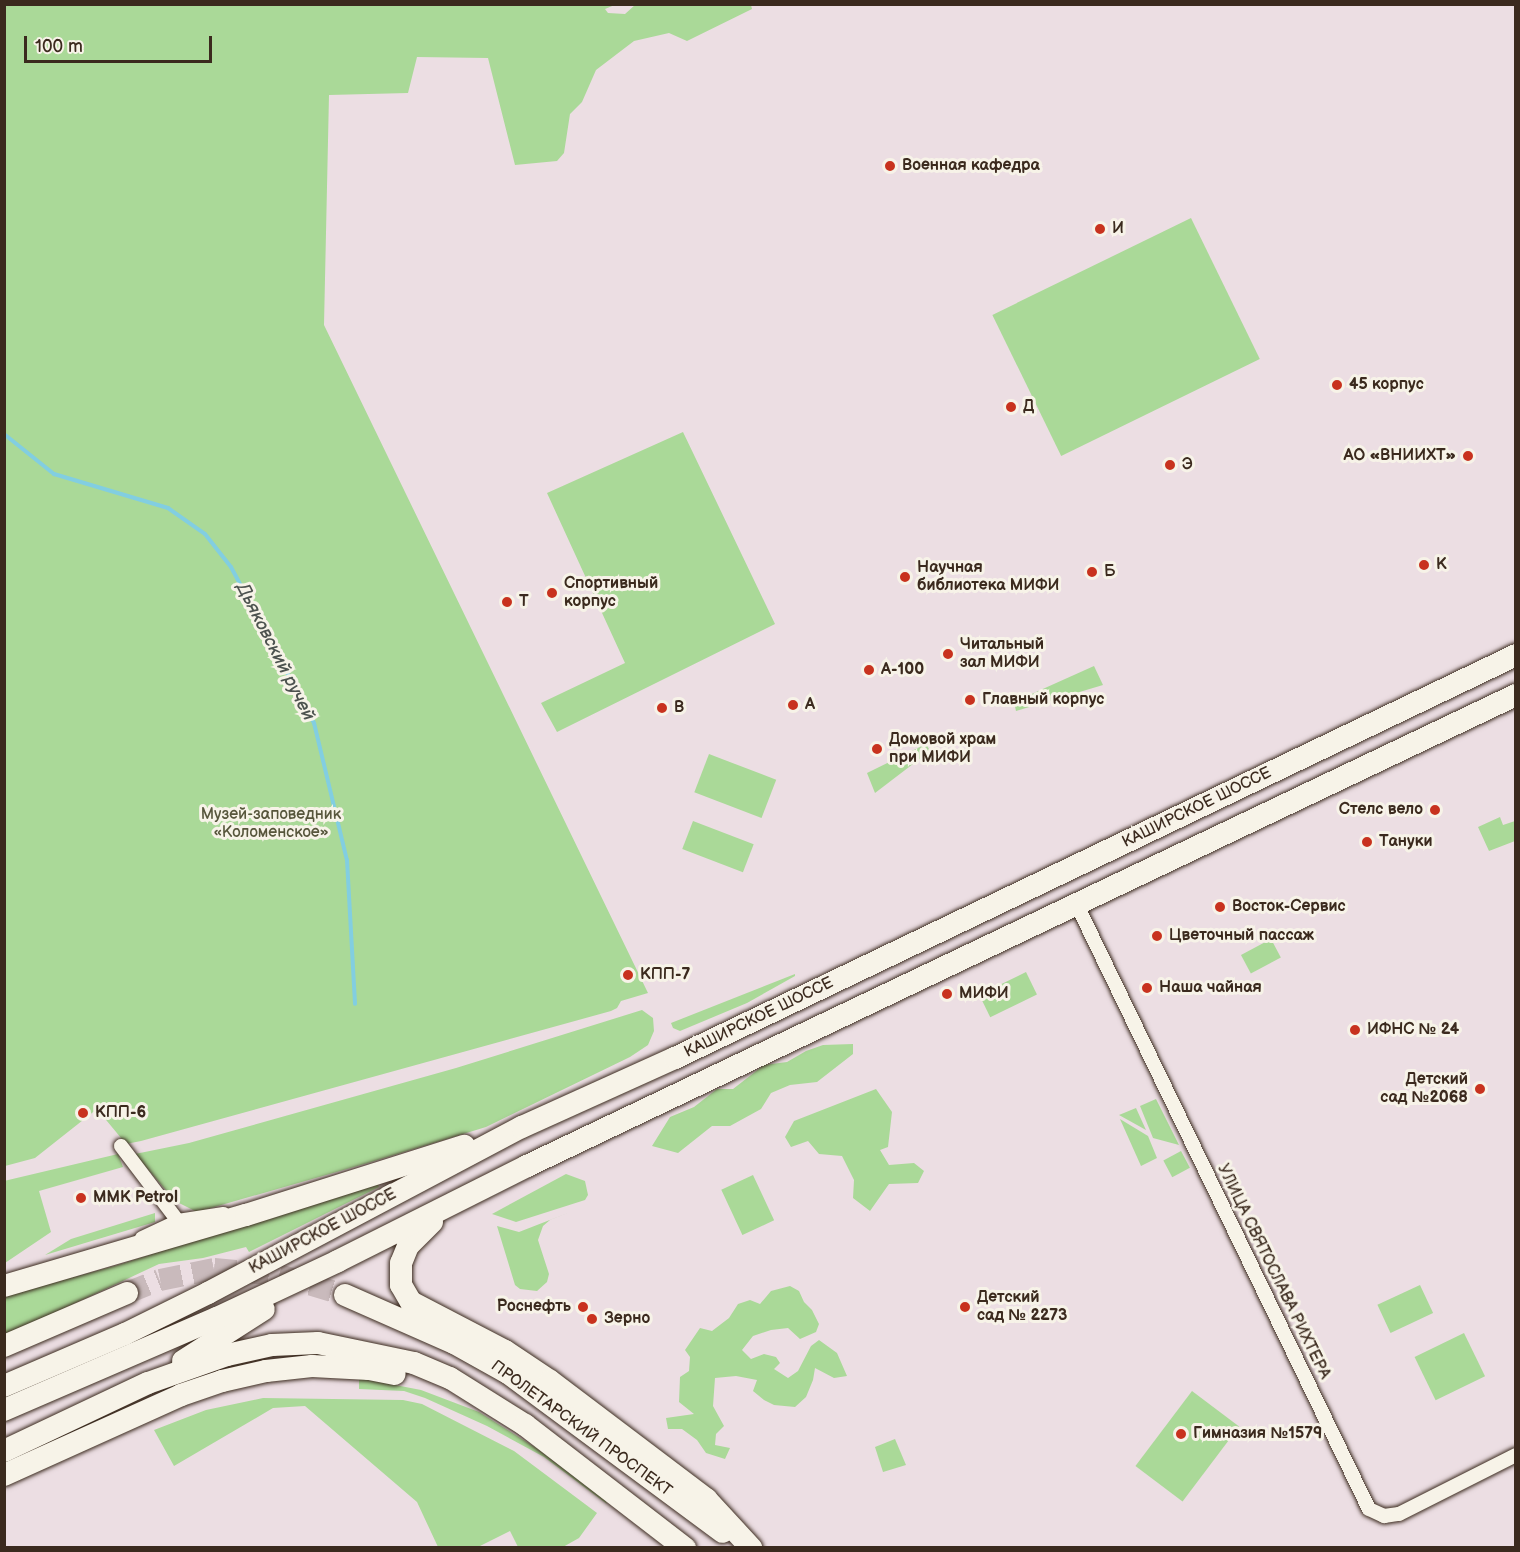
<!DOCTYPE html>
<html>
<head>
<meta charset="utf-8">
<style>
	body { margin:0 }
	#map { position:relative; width:1520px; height:1552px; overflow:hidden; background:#ecdee3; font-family:"Balsamiq Sans",sans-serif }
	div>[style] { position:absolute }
	.green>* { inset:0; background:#aad998; transform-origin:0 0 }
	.stream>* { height:4px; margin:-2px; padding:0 2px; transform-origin:2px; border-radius:2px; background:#82cee1 }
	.primary-tunnel>* { height:22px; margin-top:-11px; transform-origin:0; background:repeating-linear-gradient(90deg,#c9babc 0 22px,transparent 0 33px) }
	.roads { filter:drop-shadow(0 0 2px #3b2a1e) drop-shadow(0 0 2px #3b2a1e) }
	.street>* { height:14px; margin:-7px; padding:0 7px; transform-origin:7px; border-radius:7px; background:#f7f3e8 }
	.primary>* { height:22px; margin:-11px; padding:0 11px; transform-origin:11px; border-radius:11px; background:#f7f3e8 }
	.dots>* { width:16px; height:16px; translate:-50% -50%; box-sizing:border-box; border:3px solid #f7f3e8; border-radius:50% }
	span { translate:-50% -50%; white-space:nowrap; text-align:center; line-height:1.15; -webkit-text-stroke:6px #f7f3e8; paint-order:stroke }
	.poi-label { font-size:16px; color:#3b2a1e; font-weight:700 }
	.left { translate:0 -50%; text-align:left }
	.right { translate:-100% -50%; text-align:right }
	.street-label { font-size:16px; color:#3b2a1e }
	.park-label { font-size:16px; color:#57563c }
	.water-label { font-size:18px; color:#4d534f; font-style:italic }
	.frame { position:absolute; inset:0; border:6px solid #3b2a1e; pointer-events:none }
	.scale { position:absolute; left:24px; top:36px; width:188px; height:27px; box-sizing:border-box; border:3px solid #3b2a1e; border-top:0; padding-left:8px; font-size:18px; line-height:21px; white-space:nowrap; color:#3b2a1e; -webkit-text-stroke:4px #f7f3e8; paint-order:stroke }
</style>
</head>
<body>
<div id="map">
	<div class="green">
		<i style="clip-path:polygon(617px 4px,605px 9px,608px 13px,625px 14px,635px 5px,751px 5px,752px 9px,687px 41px,669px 33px,634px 41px,596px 70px,582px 102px,570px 114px,564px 153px,557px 161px,515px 165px,488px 58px,417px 57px,408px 93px,329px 95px,324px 325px,648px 993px,621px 1001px,617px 1008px,611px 1011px,141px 1141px,126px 1144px,97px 1109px,35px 1158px,5px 1166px,4px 5px)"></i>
		<i style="left:1191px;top:218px;width:157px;height:221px;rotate:64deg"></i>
		<i style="clip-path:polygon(683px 432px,775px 624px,557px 732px,541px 703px,625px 663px,547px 493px)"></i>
		<i style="clip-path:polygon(1094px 666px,1103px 685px,1016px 711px,1014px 702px)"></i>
		<i style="clip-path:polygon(926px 744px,930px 751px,875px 793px,867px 773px)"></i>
		<i style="left:709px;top:754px;width:72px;height:41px;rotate:21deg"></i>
		<i style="clip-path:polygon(1500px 817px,1503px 825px,1515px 821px,1515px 841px,1489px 851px,1478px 827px)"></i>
		<i style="left:693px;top:821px;width:65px;height:30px;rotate:21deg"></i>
		<i style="left:1271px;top:939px;width:21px;height:34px;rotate:62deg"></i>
		<i style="left:1026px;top:972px;width:25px;height:52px;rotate:64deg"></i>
		<i style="clip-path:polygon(795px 974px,795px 976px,747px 1003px,680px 1031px,673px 1028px,671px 1023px)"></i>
		<i style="clip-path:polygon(642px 1010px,653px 1018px,654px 1031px,648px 1045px,630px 1057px,486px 1127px,368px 1163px,197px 1212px,175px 1201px,135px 1154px,189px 1143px,456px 1068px)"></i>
		<i style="clip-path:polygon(853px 1044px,853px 1054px,817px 1082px,790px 1085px,771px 1093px,761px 1109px,730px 1126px,712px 1126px,678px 1153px,652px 1146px,670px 1117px,694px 1107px,717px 1089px,733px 1089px,764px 1065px,787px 1062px,806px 1051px,823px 1045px)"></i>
		<i style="clip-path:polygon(876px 1089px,892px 1112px,888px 1147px,880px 1150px,889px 1165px,914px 1163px,924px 1171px,918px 1183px,889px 1184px,870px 1211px,853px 1198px,854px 1180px,842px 1156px,819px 1154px,808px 1141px,791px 1147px,785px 1137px,794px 1121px)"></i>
		<i style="clip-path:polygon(1156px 1099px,1179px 1145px,1153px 1138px,1140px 1106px)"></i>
		<i style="clip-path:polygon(1136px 1108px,1146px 1130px,1119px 1115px)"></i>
		<i style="clip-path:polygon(1120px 1119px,1148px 1136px,1157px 1158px,1141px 1166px)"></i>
		<i style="left:1181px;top:1151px;width:19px;height:20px;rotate:62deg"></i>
		<i style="clip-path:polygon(118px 1154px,123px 1167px,39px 1191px,51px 1232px,5px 1263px,4px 1181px)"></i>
		<i style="clip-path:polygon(566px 1174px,585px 1181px,588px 1195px,585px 1200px,516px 1222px,492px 1214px)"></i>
		<i style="left:753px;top:1175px;width:50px;height:35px;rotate:65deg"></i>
		<i style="clip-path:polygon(377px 1182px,379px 1187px,249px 1252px,246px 1247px,203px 1258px,159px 1264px,5px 1336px,5px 1296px,118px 1265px)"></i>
		<i style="clip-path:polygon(578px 1209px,550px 1220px,543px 1226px,538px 1240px,549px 1274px,547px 1282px,537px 1291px,520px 1289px,515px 1285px,497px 1226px,519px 1232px)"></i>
		<i style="clip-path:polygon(155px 1213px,155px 1222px,45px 1255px,71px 1239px)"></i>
		<i style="left:1420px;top:1285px;width:31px;height:47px;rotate:65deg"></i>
		<i style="clip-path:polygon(790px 1286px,799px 1291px,804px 1302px,812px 1310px,819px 1324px,816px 1332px,800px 1339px,788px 1328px,771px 1330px,753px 1336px,742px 1350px,751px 1359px,764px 1354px,776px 1357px,780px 1363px,774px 1369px,788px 1378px,798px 1371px,811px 1346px,819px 1340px,837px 1353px,847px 1376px,834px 1378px,815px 1368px,813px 1380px,806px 1397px,795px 1407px,774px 1405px,764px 1400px,753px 1391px,757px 1380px,736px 1376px,715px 1378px,713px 1406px,724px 1426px,716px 1434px,715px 1445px,730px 1448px,725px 1459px,706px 1453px,697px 1440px,682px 1429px,668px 1429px,666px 1418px,694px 1414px,679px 1402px,680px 1377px,689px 1371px,690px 1357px,685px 1350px,700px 1328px,712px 1331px,729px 1318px,738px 1304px,750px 1300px,760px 1304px,771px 1291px)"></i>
		<i style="left:1464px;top:1333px;width:48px;height:55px;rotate:64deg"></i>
		<i style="clip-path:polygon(359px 1378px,421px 1390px,479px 1412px,544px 1453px,604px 1498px,607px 1504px,544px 1457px,487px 1426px,425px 1398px,404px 1391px,359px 1389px)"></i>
		<i style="left:1192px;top:1391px;width:59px;height:94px;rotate:37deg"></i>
		<i style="clip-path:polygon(263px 1398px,403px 1400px,422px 1404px,514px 1451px,597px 1513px,579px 1538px,563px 1547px,518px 1547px,510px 1531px,478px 1547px,438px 1547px,417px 1502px,305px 1406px,273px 1408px,174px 1466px,154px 1430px,206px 1410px)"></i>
		<i style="clip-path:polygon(895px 1439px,906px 1465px,883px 1472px,875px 1447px)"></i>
	</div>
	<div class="stream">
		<i style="left:4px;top:434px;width:64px;rotate:38.7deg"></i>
		<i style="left:54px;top:474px;width:119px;rotate:16.6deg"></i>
		<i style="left:168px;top:508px;width:45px;rotate:35.1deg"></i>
		<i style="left:205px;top:534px;width:42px;rotate:51.8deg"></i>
		<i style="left:231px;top:567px;width:177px;rotate:62deg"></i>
		<i style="left:314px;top:723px;width:141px;rotate:76.5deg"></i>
		<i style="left:347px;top:860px;width:144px;rotate:86.8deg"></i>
	</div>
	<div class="primary-tunnel">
		<i style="left:127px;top:1293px;width:35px;rotate:-22deg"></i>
		<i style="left:160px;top:1280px;width:55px;rotate:-11.5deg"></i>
		<i style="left:214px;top:1269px;width:65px;rotate:5.3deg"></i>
		<i style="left:279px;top:1275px;width:69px;rotate:16.9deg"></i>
	</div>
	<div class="roads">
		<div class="street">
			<i style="left:1076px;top:903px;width:673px;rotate:64.2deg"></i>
			<i style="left:1369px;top:1509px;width:17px;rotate:25deg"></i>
			<i style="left:1384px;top:1516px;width:15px;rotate:-8deg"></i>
			<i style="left:1399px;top:1514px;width:131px;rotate:-26.8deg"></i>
			<i style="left:121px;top:1146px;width:94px;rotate:52.8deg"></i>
			<i style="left:142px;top:1238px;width:40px;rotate:-25deg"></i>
			<i style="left:178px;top:1221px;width:46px;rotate:-8.8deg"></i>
		</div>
		<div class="primary">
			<i style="left:432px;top:1222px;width:34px;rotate:135deg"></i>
			<i style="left:408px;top:1246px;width:18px;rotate:112deg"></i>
			<i style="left:401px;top:1263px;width:22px;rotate:90deg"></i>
			<i style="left:401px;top:1285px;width:20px;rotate:60deg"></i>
			<i style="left:411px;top:1302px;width:106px;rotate:27.5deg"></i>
			<i style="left:505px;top:1351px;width:54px;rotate:33.7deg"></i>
			<i style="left:550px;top:1381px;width:196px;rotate:37.1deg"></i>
			<i style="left:706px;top:1499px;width:67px;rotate:47.4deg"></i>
			<i style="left:4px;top:1286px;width:252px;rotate:-16.4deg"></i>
			<i style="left:246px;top:1215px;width:229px;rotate:-17.6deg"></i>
			<i style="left:345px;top:1295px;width:119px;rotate:23.8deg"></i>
			<i style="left:454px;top:1343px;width:62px;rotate:29.1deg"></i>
			<i style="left:508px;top:1373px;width:267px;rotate:36.5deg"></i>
			<i style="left:4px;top:1346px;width:134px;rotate:-23.3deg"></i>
			<i style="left:183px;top:1361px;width:96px;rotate:-32.7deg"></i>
			<i style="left:4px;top:1386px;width:132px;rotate:-23.3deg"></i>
			<i style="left:125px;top:1334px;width:93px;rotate:-26.3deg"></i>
			<i style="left:208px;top:1293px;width:355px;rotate:-27.9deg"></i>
			<i style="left:522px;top:1127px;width:168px;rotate:-24.3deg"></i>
			<i style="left:675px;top:1058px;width:933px;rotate:-25.6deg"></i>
			<i style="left:4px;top:1410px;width:232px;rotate:-23.4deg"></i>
			<i style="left:217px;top:1318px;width:134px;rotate:-25.2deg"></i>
			<i style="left:338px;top:1261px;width:212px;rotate:-26.7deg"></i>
			<i style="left:527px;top:1166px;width:1095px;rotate:-25.47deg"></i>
			<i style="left:4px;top:1451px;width:159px;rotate:-25.3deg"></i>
			<i style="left:148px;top:1383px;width:84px;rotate:-19.5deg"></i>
			<i style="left:227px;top:1355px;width:46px;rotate:-12.5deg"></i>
			<i style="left:272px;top:1345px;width:46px;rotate:-2.5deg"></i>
			<i style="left:318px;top:1343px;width:98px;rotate:11.8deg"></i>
			<i style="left:414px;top:1363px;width:39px;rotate:23deg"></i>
			<i style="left:450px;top:1378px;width:89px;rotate:32.1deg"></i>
			<i style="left:525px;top:1425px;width:202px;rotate:37.6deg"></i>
			<i style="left:4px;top:1475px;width:194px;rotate:-24.3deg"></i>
			<i style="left:181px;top:1395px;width:43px;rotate:-18.9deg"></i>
			<i style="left:222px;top:1381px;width:45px;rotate:-12.8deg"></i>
			<i style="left:266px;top:1371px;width:46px;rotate:-6.2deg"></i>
			<i style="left:312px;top:1366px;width:57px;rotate:3deg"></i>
			<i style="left:369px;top:1369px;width:26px;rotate:11deg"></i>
		</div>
	</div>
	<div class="dots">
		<i style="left:890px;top:166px;background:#c8321e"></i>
		<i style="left:1100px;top:229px;background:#c8321e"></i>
		<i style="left:1337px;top:385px;background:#c8321e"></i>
		<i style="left:1011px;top:407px;background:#c8321e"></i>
		<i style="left:1468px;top:456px;background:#c8321e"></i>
		<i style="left:1170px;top:465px;background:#c8321e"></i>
		<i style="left:1424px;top:565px;background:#c8321e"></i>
		<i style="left:1092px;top:572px;background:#c8321e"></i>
		<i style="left:905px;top:577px;background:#c8321e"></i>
		<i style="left:552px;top:593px;background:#c8321e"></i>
		<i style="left:507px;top:602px;background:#c8321e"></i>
		<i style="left:948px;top:654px;background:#c8321e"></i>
		<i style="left:869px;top:670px;background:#c8321e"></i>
		<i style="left:970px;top:700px;background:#c8321e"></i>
		<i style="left:793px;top:705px;background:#c8321e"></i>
		<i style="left:662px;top:708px;background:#c8321e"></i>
		<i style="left:877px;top:749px;background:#c8321e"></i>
		<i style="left:1435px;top:810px;background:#c8321e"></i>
		<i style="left:1367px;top:842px;background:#c8321e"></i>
		<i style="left:1220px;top:907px;background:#c8321e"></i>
		<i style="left:1157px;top:936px;background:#c8321e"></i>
		<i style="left:628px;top:975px;background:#c8321e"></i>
		<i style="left:1147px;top:988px;background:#c8321e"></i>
		<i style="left:947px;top:994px;background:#c8321e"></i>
		<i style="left:1355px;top:1030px;background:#c8321e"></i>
		<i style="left:1480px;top:1089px;background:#c8321e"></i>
		<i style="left:83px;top:1113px;background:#c8321e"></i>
		<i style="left:81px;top:1198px;background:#c8321e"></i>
		<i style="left:583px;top:1307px;background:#c8321e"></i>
		<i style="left:965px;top:1307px;background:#c8321e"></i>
		<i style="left:592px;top:1319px;background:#c8321e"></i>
		<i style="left:1181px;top:1434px;background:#c8321e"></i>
	</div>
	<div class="poi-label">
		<span class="left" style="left:902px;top:166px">Военная кафедра</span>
		<span class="left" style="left:1112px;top:229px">И</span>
		<span class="left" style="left:1349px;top:385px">45 корпус</span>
		<span class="left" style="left:1023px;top:407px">Д</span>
		<span class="right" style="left:1456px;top:456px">АО «ВНИИХТ»</span>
		<span class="left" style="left:1182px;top:465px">Э</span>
		<span class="left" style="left:1436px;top:565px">К</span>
		<span class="left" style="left:917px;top:577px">Научная<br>библиотека МИФИ</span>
		<span class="left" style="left:1104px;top:572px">Б</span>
		<span class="left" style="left:564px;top:593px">Спортивный<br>корпус</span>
		<span class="left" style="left:519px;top:602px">Т</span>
		<span class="left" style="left:960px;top:654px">Читальный<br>зал МИФИ</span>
		<span class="left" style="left:881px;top:670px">А-100</span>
		<span class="left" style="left:982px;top:700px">Главный корпус</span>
		<span class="left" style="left:805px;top:705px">А</span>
		<span class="left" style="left:674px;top:708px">В</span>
		<span class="left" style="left:889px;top:749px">Домовой храм<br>при МИФИ</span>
		<span class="right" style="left:1423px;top:810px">Стелс вело</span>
		<span class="left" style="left:1379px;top:842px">Тануки</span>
		<span class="left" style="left:1232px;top:907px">Восток-Сервис</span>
		<span class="left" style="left:1169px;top:936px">Цветочный пассаж</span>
		<span class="left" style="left:640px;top:975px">КПП-7</span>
		<span class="left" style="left:1159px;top:988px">Наша чайная</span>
		<span class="left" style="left:959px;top:994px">МИФИ</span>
		<span class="left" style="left:1367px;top:1030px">ИФНС № 24</span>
		<span class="right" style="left:1468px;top:1089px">Детский<br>сад №2068</span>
		<span class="left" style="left:95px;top:1113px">КПП-6</span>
		<span class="left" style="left:93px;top:1198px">ММК Petrol</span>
		<span class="left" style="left:977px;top:1307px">Детский<br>сад № 2273</span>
		<span class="right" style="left:571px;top:1307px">Роснефть</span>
		<span class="left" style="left:604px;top:1319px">Зерно</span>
		<span class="left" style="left:1193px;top:1434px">Гимназия №1579</span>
	</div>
	<div class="street-label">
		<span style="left:1197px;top:808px;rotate:-26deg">КАШИРСКОЕ ШОССЕ</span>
		<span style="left:759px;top:1018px;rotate:-26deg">КАШИРСКОЕ ШОССЕ</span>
		<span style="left:323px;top:1232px;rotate:-28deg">КАШИРСКОЕ ШОССЕ</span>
		<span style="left:1273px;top:1272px;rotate:64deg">УЛИЦА СВЯТОСЛАВА РИХТЕРА</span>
		<span style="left:581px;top:1429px;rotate:36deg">ПРОЛЕТАРСКИЙ ПРОСПЕКТ</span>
	</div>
	<div class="park-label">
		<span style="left:271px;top:824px">Музей-заповедник<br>«Коломенское»</span>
	</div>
	<div class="water-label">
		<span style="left:275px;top:652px;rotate:63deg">Дьяковский ручей</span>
	</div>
	<div class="frame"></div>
	<div class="scale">100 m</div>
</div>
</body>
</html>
